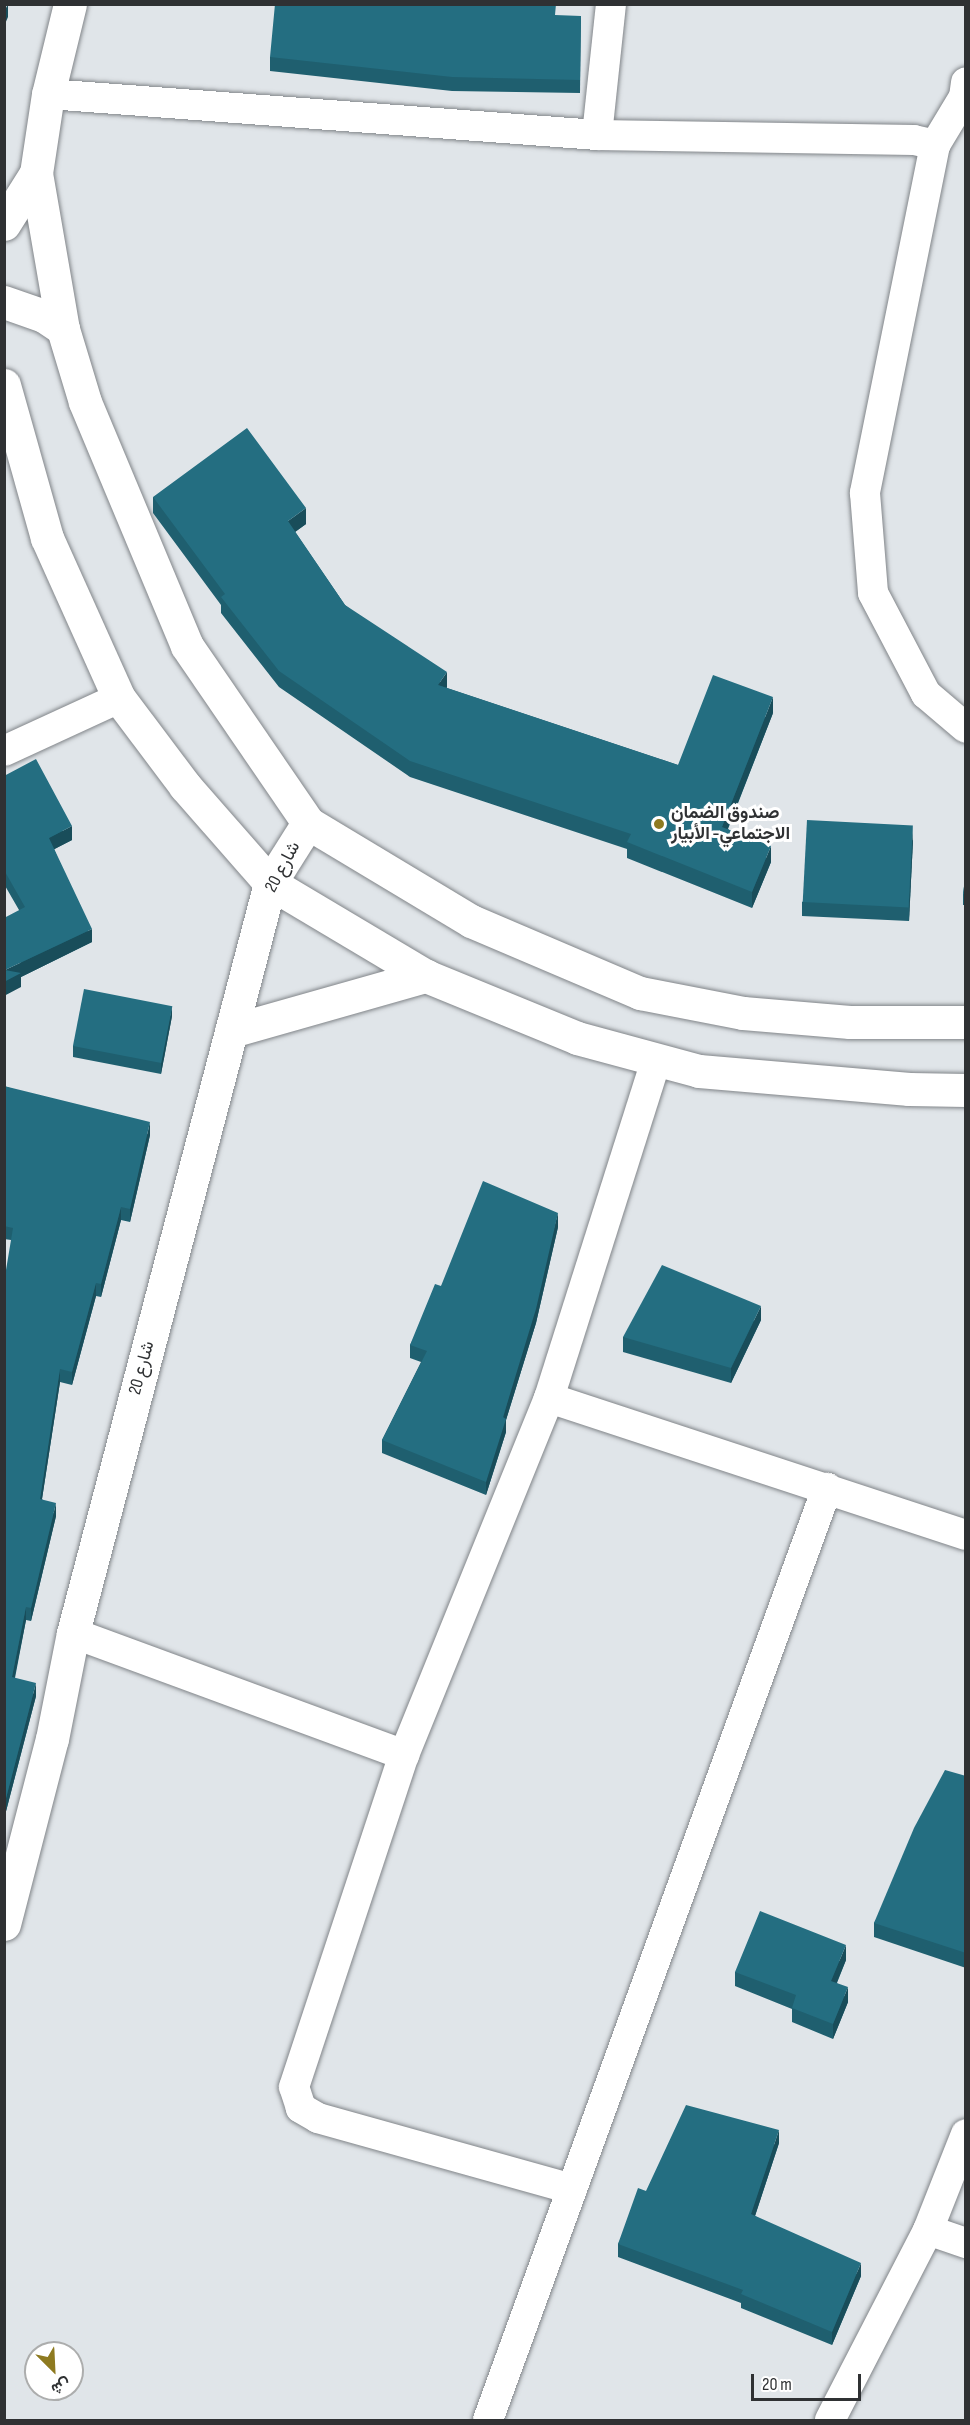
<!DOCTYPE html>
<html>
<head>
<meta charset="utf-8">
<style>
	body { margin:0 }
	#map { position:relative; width:970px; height:2425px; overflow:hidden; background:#e0e5e9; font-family:"Sofia Sans Condensed",Vazirmatn,sans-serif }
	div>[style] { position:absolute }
	.roads { filter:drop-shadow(0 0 2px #818589) drop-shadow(0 0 2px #818589) }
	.minor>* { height:30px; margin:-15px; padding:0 15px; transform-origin:15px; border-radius:15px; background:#fff }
	.tertiary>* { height:33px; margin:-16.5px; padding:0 16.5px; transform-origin:16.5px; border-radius:16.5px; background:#fff }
	.wall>* { inset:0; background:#1f5f6f }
	.shaded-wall>* { inset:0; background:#194d5a }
	.building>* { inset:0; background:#246e81; transform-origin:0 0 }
	.dots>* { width:16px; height:16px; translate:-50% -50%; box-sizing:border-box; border:3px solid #fff; border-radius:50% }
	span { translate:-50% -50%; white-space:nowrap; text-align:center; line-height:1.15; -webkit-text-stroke:6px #fff; paint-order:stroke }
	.poi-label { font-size:18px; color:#2f3133; font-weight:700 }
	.left { translate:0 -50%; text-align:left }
	.street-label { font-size:18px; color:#2f3133 }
	.frame { position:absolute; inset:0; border:6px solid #2f3133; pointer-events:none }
	.north { position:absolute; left:24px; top:2341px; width:60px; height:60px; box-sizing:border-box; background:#fff; border:2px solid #acadad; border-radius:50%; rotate:156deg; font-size:16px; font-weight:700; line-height:24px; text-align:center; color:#2f3133 }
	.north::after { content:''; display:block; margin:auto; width:21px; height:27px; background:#8e7a20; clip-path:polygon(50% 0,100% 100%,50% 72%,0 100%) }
	.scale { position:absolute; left:751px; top:2374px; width:110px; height:27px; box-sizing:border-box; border:3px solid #2f3133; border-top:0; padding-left:8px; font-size:18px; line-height:21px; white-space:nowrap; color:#2f3133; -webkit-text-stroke:4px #fff; paint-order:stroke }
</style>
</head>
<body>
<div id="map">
	<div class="roads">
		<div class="minor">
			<i style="left:48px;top:94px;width:551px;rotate:4.27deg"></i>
			<i style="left:597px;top:135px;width:317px;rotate:0.9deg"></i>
			<i style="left:914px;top:140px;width:22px;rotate:13deg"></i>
			<i style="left:935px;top:145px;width:56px;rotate:-58.9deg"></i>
			<i style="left:964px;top:97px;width:15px;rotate:-82deg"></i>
			<i style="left:597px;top:135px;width:132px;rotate:-83.9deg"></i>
			<i style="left:935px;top:145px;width:355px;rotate:101.4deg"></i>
			<i style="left:865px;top:493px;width:100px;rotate:85.4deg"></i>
			<i style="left:873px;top:593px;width:114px;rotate:62.3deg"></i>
			<i style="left:926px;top:694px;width:52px;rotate:40.4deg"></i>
			<i style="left:4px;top:751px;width:127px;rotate:-24.7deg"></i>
			<i style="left:549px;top:1398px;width:354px;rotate:-72.4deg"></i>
			<i style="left:73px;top:1633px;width:353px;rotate:20.2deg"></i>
			<i style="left:572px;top:2189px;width:264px;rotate:-164.4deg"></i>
			<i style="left:318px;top:2118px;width:20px;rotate:-150deg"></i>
			<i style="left:301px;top:2108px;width:22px;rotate:-108deg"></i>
			<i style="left:294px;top:2087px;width:350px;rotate:-71.7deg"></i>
			<i style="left:404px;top:1755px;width:385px;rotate:-67.9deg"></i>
			<i style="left:549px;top:1398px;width:439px;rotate:18.2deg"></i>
			<i style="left:928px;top:2230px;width:103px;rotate:-68.4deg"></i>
			<i style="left:488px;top:2420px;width:992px;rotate:-70.01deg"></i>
			<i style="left:830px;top:2420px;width:214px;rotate:-62.7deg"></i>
			<i style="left:928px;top:2230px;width:40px;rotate:18.9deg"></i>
		</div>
		<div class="tertiary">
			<i style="left:70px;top:4px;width:93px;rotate:103.7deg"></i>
			<i style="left:48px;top:94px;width:80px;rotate:98.6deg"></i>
			<i style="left:36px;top:173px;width:158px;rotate:80.2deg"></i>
			<i style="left:63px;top:329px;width:76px;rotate:73.2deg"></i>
			<i style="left:85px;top:402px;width:264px;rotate:67.3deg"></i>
			<i style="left:187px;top:646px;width:214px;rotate:55.6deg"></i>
			<i style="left:308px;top:823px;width:190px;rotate:31deg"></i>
			<i style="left:471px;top:921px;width:184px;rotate:23.1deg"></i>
			<i style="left:640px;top:993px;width:105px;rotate:11deg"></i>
			<i style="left:743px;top:1013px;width:107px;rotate:4.8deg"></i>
			<i style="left:850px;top:1022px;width:116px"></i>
			<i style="left:4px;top:224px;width:60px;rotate:-57.9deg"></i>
			<i style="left:4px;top:302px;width:42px;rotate:19.3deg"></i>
			<i style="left:44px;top:316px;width:23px;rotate:34deg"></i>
			<i style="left:4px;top:385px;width:159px;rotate:74.3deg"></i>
			<i style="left:47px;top:538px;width:175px;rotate:65.8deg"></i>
			<i style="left:119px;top:698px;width:110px;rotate:53.1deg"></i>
			<i style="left:185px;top:786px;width:129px;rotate:48.8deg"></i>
			<i style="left:270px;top:883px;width:182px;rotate:30.8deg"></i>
			<i style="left:426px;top:976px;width:163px;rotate:22.3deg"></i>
			<i style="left:577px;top:1038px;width:126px;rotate:15.1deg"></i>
			<i style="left:699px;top:1071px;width:211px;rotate:4.9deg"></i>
			<i style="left:909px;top:1089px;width:57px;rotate:1deg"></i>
			<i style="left:231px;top:1031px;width:203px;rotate:-15.8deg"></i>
			<i style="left:4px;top:1924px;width:191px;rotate:-75.5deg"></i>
			<i style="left:52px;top:1739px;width:108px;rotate:-78.8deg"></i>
			<i style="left:73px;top:1633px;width:775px;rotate:-75.28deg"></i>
			<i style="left:270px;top:883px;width:71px;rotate:-57.7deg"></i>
		</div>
	</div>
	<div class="wall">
		<i style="clip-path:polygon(581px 16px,580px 93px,452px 91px,270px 71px,270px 57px)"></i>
		<i style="clip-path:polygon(153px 497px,306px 524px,295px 532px,345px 605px,447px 688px,678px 765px,773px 713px,728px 829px,771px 862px,752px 908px,627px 858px,627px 849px,410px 777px,279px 687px,221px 613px,221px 605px,153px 513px)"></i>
		<i style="clip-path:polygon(4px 776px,72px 840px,54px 849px,92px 942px,21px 977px,21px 987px,19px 910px,4px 884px)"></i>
		<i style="clip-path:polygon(913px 840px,909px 921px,802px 916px,802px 902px)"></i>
		<i style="clip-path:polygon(966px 872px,966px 905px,963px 905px,963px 894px)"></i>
		<i style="clip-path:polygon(172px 1016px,161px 1074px,73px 1057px,73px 1046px)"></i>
		<i style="clip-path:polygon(4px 1086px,150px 1135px,130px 1222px,121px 1220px,101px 1297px,96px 1296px,72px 1385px,60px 1382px,42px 1499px,56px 1516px,31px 1621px,26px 1620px,15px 1678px,36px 1696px,4px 1819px,11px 1240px,4px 1239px)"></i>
		<i style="clip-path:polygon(558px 1227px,536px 1323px,506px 1420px,506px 1432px,486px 1495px,382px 1453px,382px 1440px,421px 1362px,410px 1358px,410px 1345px,441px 1286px)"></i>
		<i style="clip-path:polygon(761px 1320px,731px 1383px,623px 1352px,623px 1337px)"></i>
		<i style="clip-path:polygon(966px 1776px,966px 1968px,874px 1937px,874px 1923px)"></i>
		<i style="clip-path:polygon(846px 1960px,837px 1983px,848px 2002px,833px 2039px,792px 2022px,792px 2009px,735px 1986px,735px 1972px)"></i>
		<i style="clip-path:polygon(779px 2143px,755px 2216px,861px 2276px,832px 2345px,741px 2308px,741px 2303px,618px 2257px,618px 2244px,646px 2191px)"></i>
	</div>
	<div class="shaded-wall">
		<i style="clip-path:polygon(8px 4px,8px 17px,4px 26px,4px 12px)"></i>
		<i style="clip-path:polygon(306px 508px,306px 524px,288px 537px,288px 521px)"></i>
		<i style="clip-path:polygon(447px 672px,447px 688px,438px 685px)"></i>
		<i style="clip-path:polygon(773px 697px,773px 713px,722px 843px,722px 827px)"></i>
		<i style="clip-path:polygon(913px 825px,913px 840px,909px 921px,909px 907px)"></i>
		<i style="clip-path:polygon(72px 826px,72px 840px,49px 852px,49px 838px)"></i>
		<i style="clip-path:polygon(771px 846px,771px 862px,752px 908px,752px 892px)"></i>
		<i style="clip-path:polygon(92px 929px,92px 942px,21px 977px,21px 987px,4px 996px,5px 970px)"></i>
		<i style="clip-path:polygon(172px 1006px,172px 1016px,161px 1074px,161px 1063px)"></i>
		<i style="clip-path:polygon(150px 1122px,150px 1135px,130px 1222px,130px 1209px)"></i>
		<i style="clip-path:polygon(121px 1207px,121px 1220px,101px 1297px,101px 1284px)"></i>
		<i style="clip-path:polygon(558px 1213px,558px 1227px,536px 1323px,506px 1420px,506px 1432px,486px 1495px,486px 1482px)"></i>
		<i style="clip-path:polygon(96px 1283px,96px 1296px,72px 1385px,72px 1372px)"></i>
		<i style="clip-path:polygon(761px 1306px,761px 1320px,731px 1383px,731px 1368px)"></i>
		<i style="clip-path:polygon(60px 1369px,60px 1382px,40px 1512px,40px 1499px)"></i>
		<i style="clip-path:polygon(56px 1503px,56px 1516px,31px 1621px,31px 1608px)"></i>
		<i style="clip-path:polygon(26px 1607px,26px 1620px,12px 1690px,12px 1677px)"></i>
		<i style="clip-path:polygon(36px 1683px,36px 1696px,4px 1819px,4px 1806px)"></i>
		<i style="clip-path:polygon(846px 1945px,846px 1960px,831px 1996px,831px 1981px)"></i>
		<i style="clip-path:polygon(848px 1987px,848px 2002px,833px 2039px,833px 2024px)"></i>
		<i style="clip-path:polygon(779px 2130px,779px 2143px,751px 2228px,751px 2214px)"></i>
		<i style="clip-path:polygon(861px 2263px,861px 2276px,832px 2345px,832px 2332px)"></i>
	</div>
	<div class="building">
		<i style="clip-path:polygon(4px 4px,7px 4px,4px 12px)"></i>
		<i style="clip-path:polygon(275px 4px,556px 4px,555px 15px,581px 16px,580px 80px,452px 77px,270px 57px)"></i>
		<i style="clip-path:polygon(247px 428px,306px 508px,288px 521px,345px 605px,447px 672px,438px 685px,678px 765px,713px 675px,773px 697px,722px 827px,771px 846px,752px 892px,627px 842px,631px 834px,410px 761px,279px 671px,221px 597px,225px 594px,153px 497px)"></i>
		<i style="clip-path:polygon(36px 759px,72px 826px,49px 838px,92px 929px,5px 970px,21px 973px,4px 982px,4px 918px,25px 907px,4px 870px,4px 776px)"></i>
		<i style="left:807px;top:820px;width:106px;height:82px;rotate:3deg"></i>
		<i style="clip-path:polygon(966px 872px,966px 895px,963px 894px)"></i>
		<i style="left:84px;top:989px;width:90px;height:58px;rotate:11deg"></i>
		<i style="clip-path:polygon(4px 1086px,150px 1122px,130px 1209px,121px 1207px,101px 1284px,96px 1283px,72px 1372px,60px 1369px,40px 1499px,56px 1503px,31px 1608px,26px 1607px,12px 1677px,36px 1683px,4px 1806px,4px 1282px,13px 1228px,4px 1226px)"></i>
		<i style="clip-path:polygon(483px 1181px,558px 1213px,536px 1309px,503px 1417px,506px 1419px,486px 1482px,382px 1440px,427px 1351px,410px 1345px,435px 1284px,441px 1286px)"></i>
		<i style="clip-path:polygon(662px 1265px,761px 1306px,731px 1368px,623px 1337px)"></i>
		<i style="clip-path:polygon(945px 1770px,966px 1776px,966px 1953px,874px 1923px,914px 1828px)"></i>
		<i style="clip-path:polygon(760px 1911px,846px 1945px,831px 1981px,848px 1987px,833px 2024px,792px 2008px,796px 1995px,735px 1972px)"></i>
		<i style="clip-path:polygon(686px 2105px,779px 2130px,751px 2214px,861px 2263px,832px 2332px,741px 2294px,743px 2290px,618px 2244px,638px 2188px,646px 2191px)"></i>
	</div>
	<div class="dots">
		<i style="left:659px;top:824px;background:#8e7a20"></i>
	</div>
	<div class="poi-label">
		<span class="left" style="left:671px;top:824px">صندوق الضمان<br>الاجتماعي- الأبيار</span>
	</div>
	<div class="street-label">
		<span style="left:283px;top:867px;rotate:-62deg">شارع 20</span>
		<span style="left:142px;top:1368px;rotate:-75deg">شارع 20</span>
	</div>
	<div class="frame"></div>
	<div class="north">ش</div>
	<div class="scale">20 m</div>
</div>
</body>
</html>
